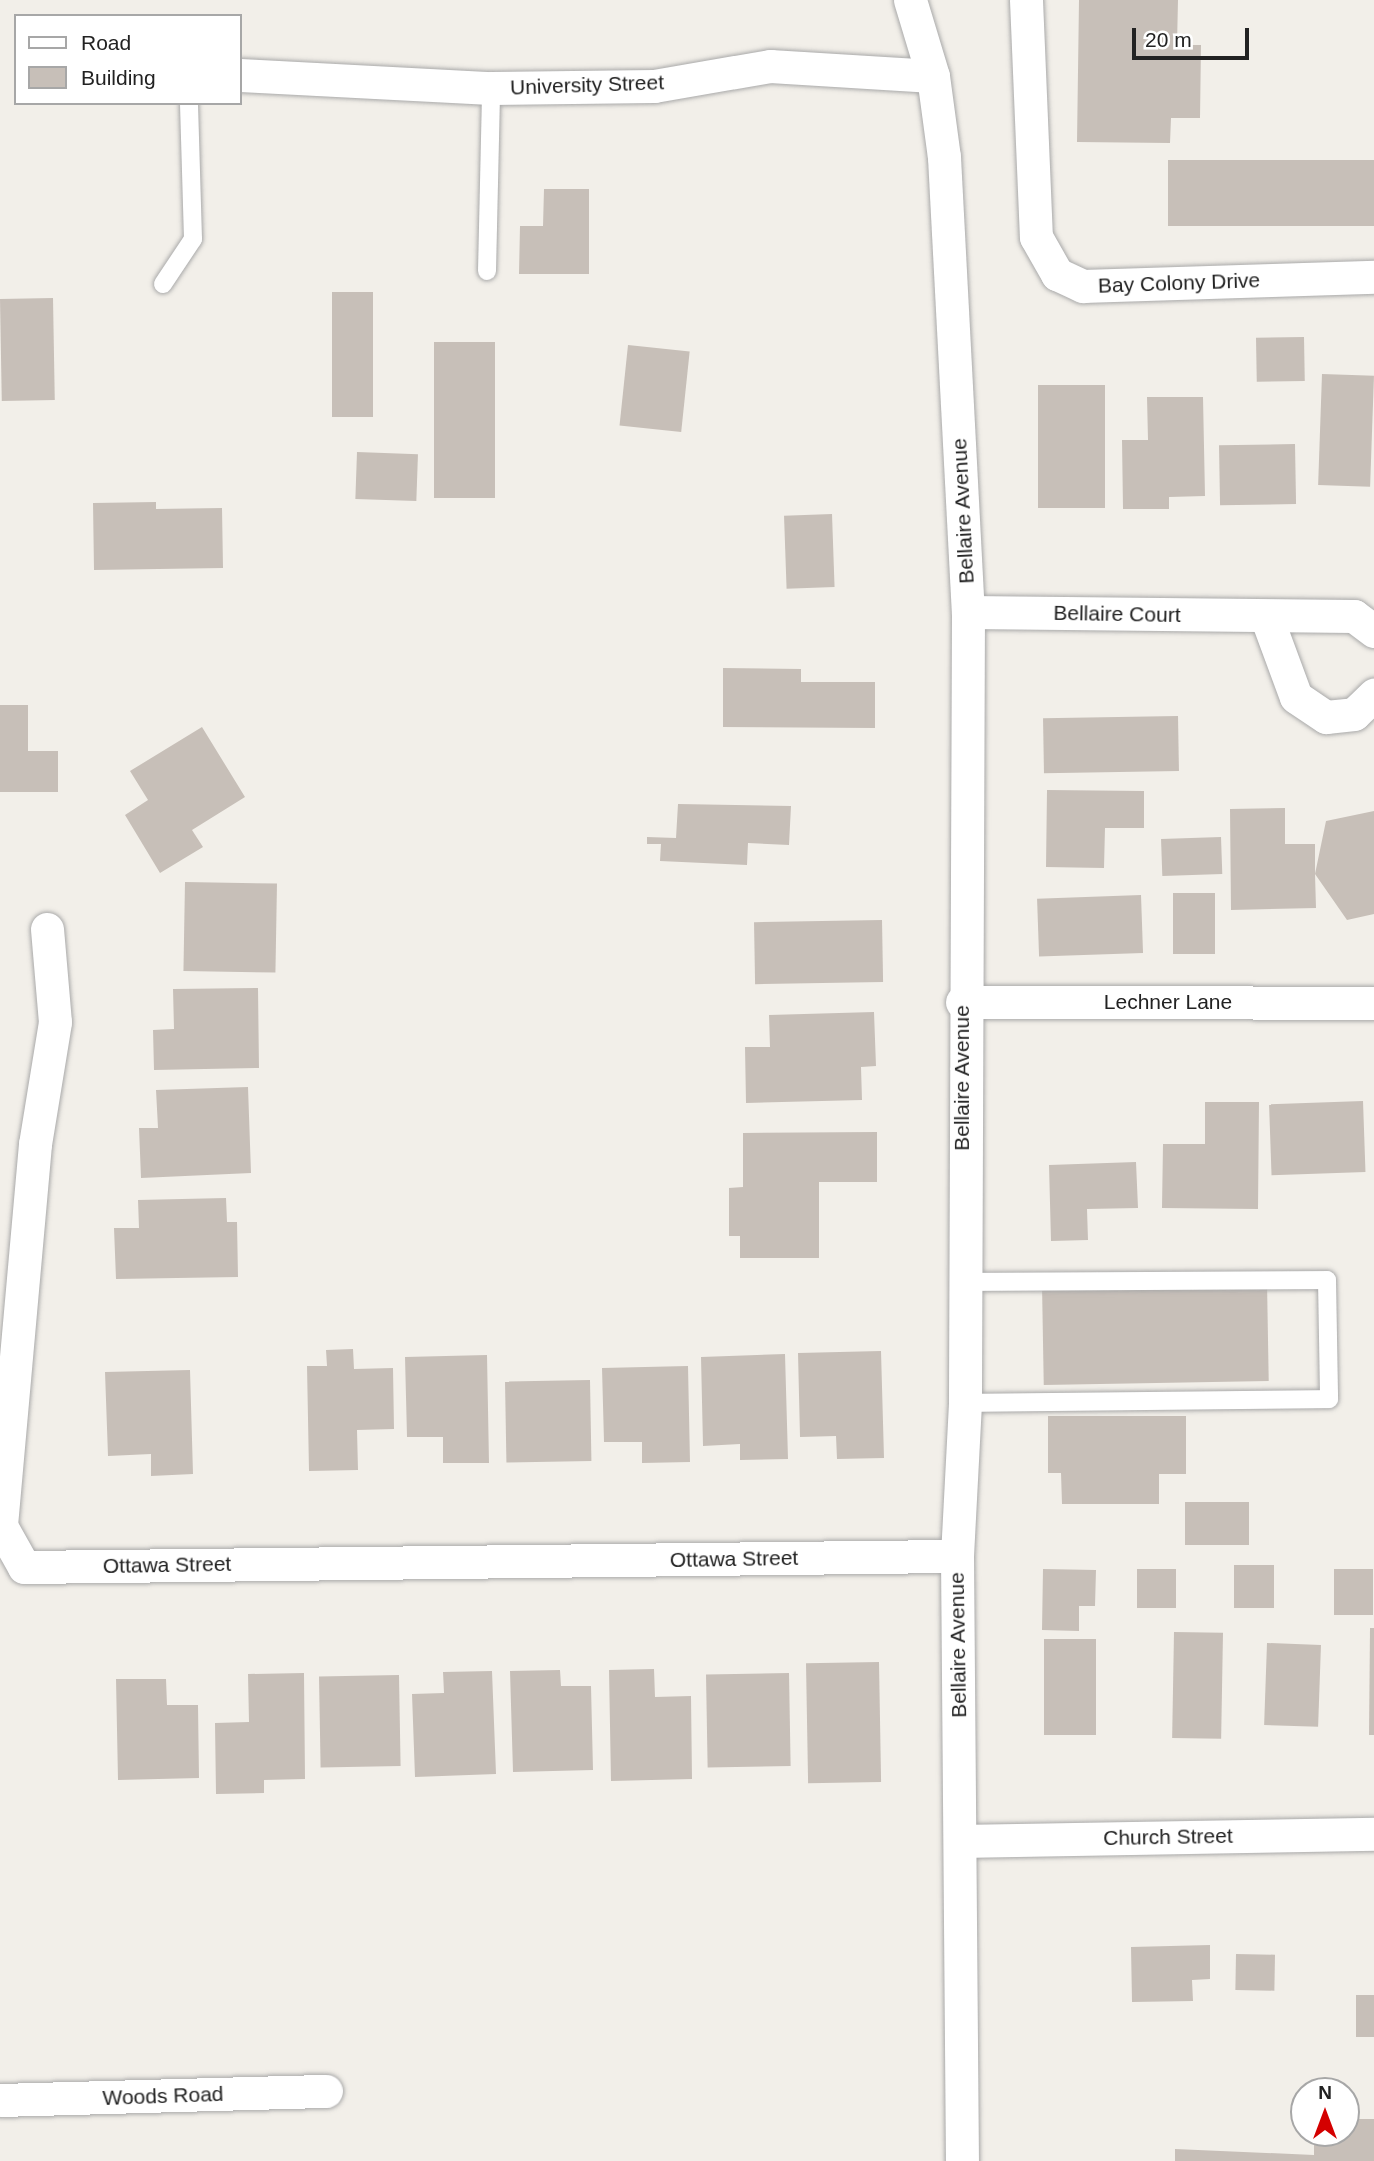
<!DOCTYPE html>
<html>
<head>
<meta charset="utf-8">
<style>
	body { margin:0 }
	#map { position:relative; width:1374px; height:2161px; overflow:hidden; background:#f2efe9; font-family:Arial,sans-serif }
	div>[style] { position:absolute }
	.building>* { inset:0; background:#c7bfb8; transform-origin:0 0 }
	.roads { filter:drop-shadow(0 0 2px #a9a9a9) drop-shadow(0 0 2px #a9a9a9) }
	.lane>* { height:18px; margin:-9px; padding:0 9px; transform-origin:9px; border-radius:9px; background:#fff }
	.street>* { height:33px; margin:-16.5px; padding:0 16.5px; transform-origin:16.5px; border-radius:16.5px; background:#fff }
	span { translate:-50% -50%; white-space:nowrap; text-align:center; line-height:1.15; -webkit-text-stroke:5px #fff; paint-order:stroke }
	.street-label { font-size:21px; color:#222 }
	.legend { position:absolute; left:14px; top:14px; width:228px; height:91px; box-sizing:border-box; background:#fff; border:2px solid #a7a7a7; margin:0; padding:9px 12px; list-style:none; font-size:21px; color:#222 }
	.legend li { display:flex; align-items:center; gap:14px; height:35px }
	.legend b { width:35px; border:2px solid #a7a7a7 }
	.north { position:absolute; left:1290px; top:2077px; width:70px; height:70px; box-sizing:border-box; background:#fff; border:2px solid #a7a7a7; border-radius:50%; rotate:0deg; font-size:19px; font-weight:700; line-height:28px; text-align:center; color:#222 }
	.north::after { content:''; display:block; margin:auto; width:24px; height:32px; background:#d40000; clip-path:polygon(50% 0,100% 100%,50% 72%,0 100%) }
	.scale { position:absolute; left:1132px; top:28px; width:117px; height:32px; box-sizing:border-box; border:4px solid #222; border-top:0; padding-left:9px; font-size:21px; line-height:24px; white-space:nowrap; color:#222; -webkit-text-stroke:5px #fff; paint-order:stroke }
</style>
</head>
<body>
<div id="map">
	<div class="building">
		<i style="clip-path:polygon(1079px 0,1178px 0,1177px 45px,1201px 45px,1200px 118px,1171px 118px,1170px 143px,1077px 142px)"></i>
		<i style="left:1374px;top:160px;width:66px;height:206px;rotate:90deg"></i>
		<i style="clip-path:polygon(544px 189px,589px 189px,589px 274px,519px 274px,520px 226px,543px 226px)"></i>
		<i style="left:373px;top:292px;width:125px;height:41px;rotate:90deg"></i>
		<i style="left:53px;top:298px;width:102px;height:53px;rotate:89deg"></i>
		<i style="left:1304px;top:337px;width:44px;height:48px;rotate:89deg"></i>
		<i style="left:495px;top:342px;width:156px;height:61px;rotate:90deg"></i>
		<i style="left:628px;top:345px;width:62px;height:81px;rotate:6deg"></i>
		<i style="left:1322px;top:374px;width:52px;height:111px;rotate:2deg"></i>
		<i style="left:1105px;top:385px;width:123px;height:67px;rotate:90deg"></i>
		<i style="clip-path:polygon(1147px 397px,1203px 397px,1205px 496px,1169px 497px,1169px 509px,1123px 509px,1122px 440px,1148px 440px)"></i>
		<i style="left:1295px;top:444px;width:60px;height:76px;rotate:89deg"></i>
		<i style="left:357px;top:452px;width:61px;height:47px;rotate:2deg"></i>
		<i style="clip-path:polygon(156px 502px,156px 509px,222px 508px,223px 568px,94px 570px,93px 503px)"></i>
		<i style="left:832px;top:514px;width:73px;height:48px;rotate:88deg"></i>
		<i style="clip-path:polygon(723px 668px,801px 669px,801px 682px,875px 682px,875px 728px,723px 727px)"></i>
		<i style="clip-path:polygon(0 705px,28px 705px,28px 751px,58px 751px,58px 792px,0 792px)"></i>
		<i style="left:1178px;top:716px;width:55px;height:135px;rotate:89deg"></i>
		<i style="clip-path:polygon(202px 727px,245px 797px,192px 830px,203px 847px,160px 873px,125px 815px,148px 800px,130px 771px)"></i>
		<i style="clip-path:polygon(1047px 790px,1144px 791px,1144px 828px,1105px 828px,1104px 868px,1046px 867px)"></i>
		<i style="clip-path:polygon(678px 804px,791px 806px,789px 845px,748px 843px,747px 865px,660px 861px,661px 844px,647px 844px,647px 837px,676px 838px)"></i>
		<i style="clip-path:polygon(1285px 808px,1285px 844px,1315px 844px,1315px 874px,1326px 821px,1374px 811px,1374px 914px,1347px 920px,1315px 874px,1316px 908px,1231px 910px,1230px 809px)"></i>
		<i style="left:1221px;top:837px;width:37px;height:60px;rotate:88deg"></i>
		<i style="left:185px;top:882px;width:92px;height:89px;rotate:1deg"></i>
		<i style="left:1173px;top:893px;width:42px;height:61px"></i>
		<i style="left:1141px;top:895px;width:58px;height:104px;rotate:88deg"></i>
		<i style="left:882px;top:920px;width:62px;height:128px;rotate:89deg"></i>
		<i style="clip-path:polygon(258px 988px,259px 1068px,154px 1070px,153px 1030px,174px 1029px,173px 989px)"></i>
		<i style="clip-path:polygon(874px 1012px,876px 1066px,861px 1067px,862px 1100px,746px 1103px,745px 1047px,770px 1047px,769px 1015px)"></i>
		<i style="clip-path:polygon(248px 1087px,251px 1173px,141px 1178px,139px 1128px,158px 1128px,156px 1090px)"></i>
		<i style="left:1363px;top:1101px;width:71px;height:94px;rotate:88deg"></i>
		<i style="clip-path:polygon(1205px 1102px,1259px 1102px,1258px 1209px,1162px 1208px,1163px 1144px,1205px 1144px)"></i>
		<i style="clip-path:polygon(877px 1132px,877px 1182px,819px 1182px,819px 1258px,740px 1258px,740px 1236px,729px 1236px,729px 1188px,743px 1187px,743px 1133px)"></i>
		<i style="clip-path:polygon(1136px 1162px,1138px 1208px,1087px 1209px,1088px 1240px,1051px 1241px,1049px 1165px)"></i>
		<i style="clip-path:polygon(226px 1198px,227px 1222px,237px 1222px,238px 1277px,116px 1279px,114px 1228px,139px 1228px,138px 1200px)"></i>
		<i style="left:1267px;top:1282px;width:99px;height:225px;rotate:89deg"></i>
		<i style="clip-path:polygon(353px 1349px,354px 1369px,393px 1368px,394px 1429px,357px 1430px,358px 1470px,309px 1471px,307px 1366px,327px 1366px,326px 1350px)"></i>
		<i style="clip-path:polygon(881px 1351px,884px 1458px,837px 1459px,836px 1436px,800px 1437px,798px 1353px)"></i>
		<i style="clip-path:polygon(785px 1354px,788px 1459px,740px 1460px,740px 1444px,703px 1446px,701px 1357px)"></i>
		<i style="clip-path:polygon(487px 1355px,489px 1463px,443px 1463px,443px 1437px,407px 1437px,405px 1357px)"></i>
		<i style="clip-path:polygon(688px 1366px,690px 1462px,642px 1463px,642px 1442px,604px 1442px,602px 1368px)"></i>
		<i style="clip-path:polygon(190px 1370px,193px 1474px,151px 1476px,151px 1454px,108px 1456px,105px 1372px)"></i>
		<i style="left:590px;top:1380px;width:81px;height:85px;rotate:89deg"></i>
		<i style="clip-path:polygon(1048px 1416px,1186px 1416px,1186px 1474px,1159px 1474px,1159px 1504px,1062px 1504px,1061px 1473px,1048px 1473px)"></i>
		<i style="left:1185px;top:1502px;width:64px;height:43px"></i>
		<i style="left:1234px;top:1565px;width:40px;height:43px"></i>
		<i style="clip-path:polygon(1043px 1569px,1096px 1570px,1095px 1606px,1079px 1606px,1079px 1631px,1042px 1630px)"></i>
		<i style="left:1137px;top:1569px;width:39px;height:39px"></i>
		<i style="left:1334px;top:1569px;width:39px;height:46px"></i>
		<i style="clip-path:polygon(1370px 1628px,1374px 1628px,1374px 1735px,1369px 1735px)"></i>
		<i style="left:1174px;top:1632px;width:49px;height:106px;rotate:1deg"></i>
		<i style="left:1044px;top:1639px;width:52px;height:96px"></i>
		<i style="left:1267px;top:1643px;width:54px;height:82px;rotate:2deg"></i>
		<i style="left:879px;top:1662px;width:120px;height:73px;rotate:89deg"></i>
		<i style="clip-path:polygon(654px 1669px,655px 1697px,691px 1696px,692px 1779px,611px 1781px,609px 1670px)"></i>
		<i style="clip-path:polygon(560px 1670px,561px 1686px,591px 1686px,593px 1770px,513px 1772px,510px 1671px)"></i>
		<i style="clip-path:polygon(492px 1671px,496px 1774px,415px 1777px,412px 1694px,444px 1693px,443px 1672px)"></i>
		<i style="clip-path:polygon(304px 1673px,305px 1779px,264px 1780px,264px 1793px,216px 1794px,215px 1723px,249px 1722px,248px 1674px)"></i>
		<i style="left:789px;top:1673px;width:93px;height:83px;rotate:89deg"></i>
		<i style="left:399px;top:1675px;width:91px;height:80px;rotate:89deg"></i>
		<i style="clip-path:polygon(116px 1679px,166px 1679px,167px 1705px,198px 1705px,199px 1778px,118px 1780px)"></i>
		<i style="clip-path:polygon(1210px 1945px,1210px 1979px,1192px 1980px,1193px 2001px,1132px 2002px,1131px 1947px)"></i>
		<i style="left:1236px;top:1954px;width:39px;height:36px;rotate:1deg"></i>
		<i style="left:1356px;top:1995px;width:18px;height:42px"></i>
		<i style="clip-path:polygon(1346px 2119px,1374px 2119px,1374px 2161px,1175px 2161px,1175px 2149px,1314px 2155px,1314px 2133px,1346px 2133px)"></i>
	</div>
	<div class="roads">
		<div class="lane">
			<i style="left:487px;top:271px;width:183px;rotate:-88.7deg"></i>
			<i style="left:163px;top:284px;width:54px;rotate:-56.3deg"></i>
			<i style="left:193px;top:239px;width:136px;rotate:-91.7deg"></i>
			<i style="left:963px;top:1282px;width:364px;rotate:-0.3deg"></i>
			<i style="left:1327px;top:1280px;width:119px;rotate:89deg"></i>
			<i style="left:1329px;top:1399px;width:364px;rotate:179.4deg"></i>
		</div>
		<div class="street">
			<i style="left:910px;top:0;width:79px;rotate:73.2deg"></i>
			<i style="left:933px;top:76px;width:82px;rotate:82.3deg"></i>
			<i style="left:944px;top:157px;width:456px;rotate:87deg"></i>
			<i style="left:968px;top:612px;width:791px;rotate:90.22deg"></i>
			<i style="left:965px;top:1403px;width:153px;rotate:93deg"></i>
			<i style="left:957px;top:1556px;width:605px;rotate:89.53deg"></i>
			<i style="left:1026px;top:0;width:237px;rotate:87.6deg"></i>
			<i style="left:1036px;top:237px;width:43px;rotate:60.4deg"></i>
			<i style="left:1057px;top:274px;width:29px;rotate:25deg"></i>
			<i style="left:1083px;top:286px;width:291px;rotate:-1.8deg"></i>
			<i style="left:240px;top:75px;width:251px;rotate:3deg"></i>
			<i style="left:491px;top:88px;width:163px;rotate:-0.7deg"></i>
			<i style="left:654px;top:86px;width:118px;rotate:-9.8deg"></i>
			<i style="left:770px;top:66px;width:163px;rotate:3.5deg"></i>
			<i style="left:968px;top:612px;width:386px;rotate:0.6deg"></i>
			<i style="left:1354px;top:616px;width:25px;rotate:37deg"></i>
			<i style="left:1266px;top:616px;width:86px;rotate:69.7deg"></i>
			<i style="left:1296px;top:697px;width:36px;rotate:34deg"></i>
			<i style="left:1326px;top:717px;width:28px;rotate:-6deg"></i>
			<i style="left:1354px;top:714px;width:28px;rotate:-44deg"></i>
			<i style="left:47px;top:929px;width:93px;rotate:85.1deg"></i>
			<i style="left:55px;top:1022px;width:124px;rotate:99.3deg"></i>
			<i style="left:35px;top:1144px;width:384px;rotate:95.1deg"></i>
			<i style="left:1px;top:1526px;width:47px;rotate:60.7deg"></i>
			<i style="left:24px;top:1567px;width:933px;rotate:-0.68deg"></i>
			<i style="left:962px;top:1002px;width:412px;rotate:0.1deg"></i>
			<i style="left:961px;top:1841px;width:413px;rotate:-1deg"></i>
			<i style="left:0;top:2100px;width:326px;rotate:-1.6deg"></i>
		</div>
	</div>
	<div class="street-label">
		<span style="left:587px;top:85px;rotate:-2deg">University Street</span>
		<span style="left:1179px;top:283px;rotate:-2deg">Bay Colony Drive</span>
		<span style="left:963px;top:511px;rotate:-93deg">Bellaire Avenue</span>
		<span style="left:1117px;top:614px;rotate:1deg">Bellaire Court</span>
		<span style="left:1168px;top:1002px">Lechner Lane</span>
		<span style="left:962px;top:1078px;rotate:-90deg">Bellaire Avenue</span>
		<span style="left:734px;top:1559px;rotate:-1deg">Ottawa Street</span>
		<span style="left:167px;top:1565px;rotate:-1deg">Ottawa Street</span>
		<span style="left:958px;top:1645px;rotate:-91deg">Bellaire Avenue</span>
		<span style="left:1168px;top:1837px;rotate:-1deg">Church Street</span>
		<span style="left:163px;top:2096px;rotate:-2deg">Woods Road</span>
	</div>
	<ul class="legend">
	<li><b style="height:9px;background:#fff"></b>Road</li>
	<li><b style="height:19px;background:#c7bfb8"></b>Building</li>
	</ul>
	<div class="north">N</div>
	<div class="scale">20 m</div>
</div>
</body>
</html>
